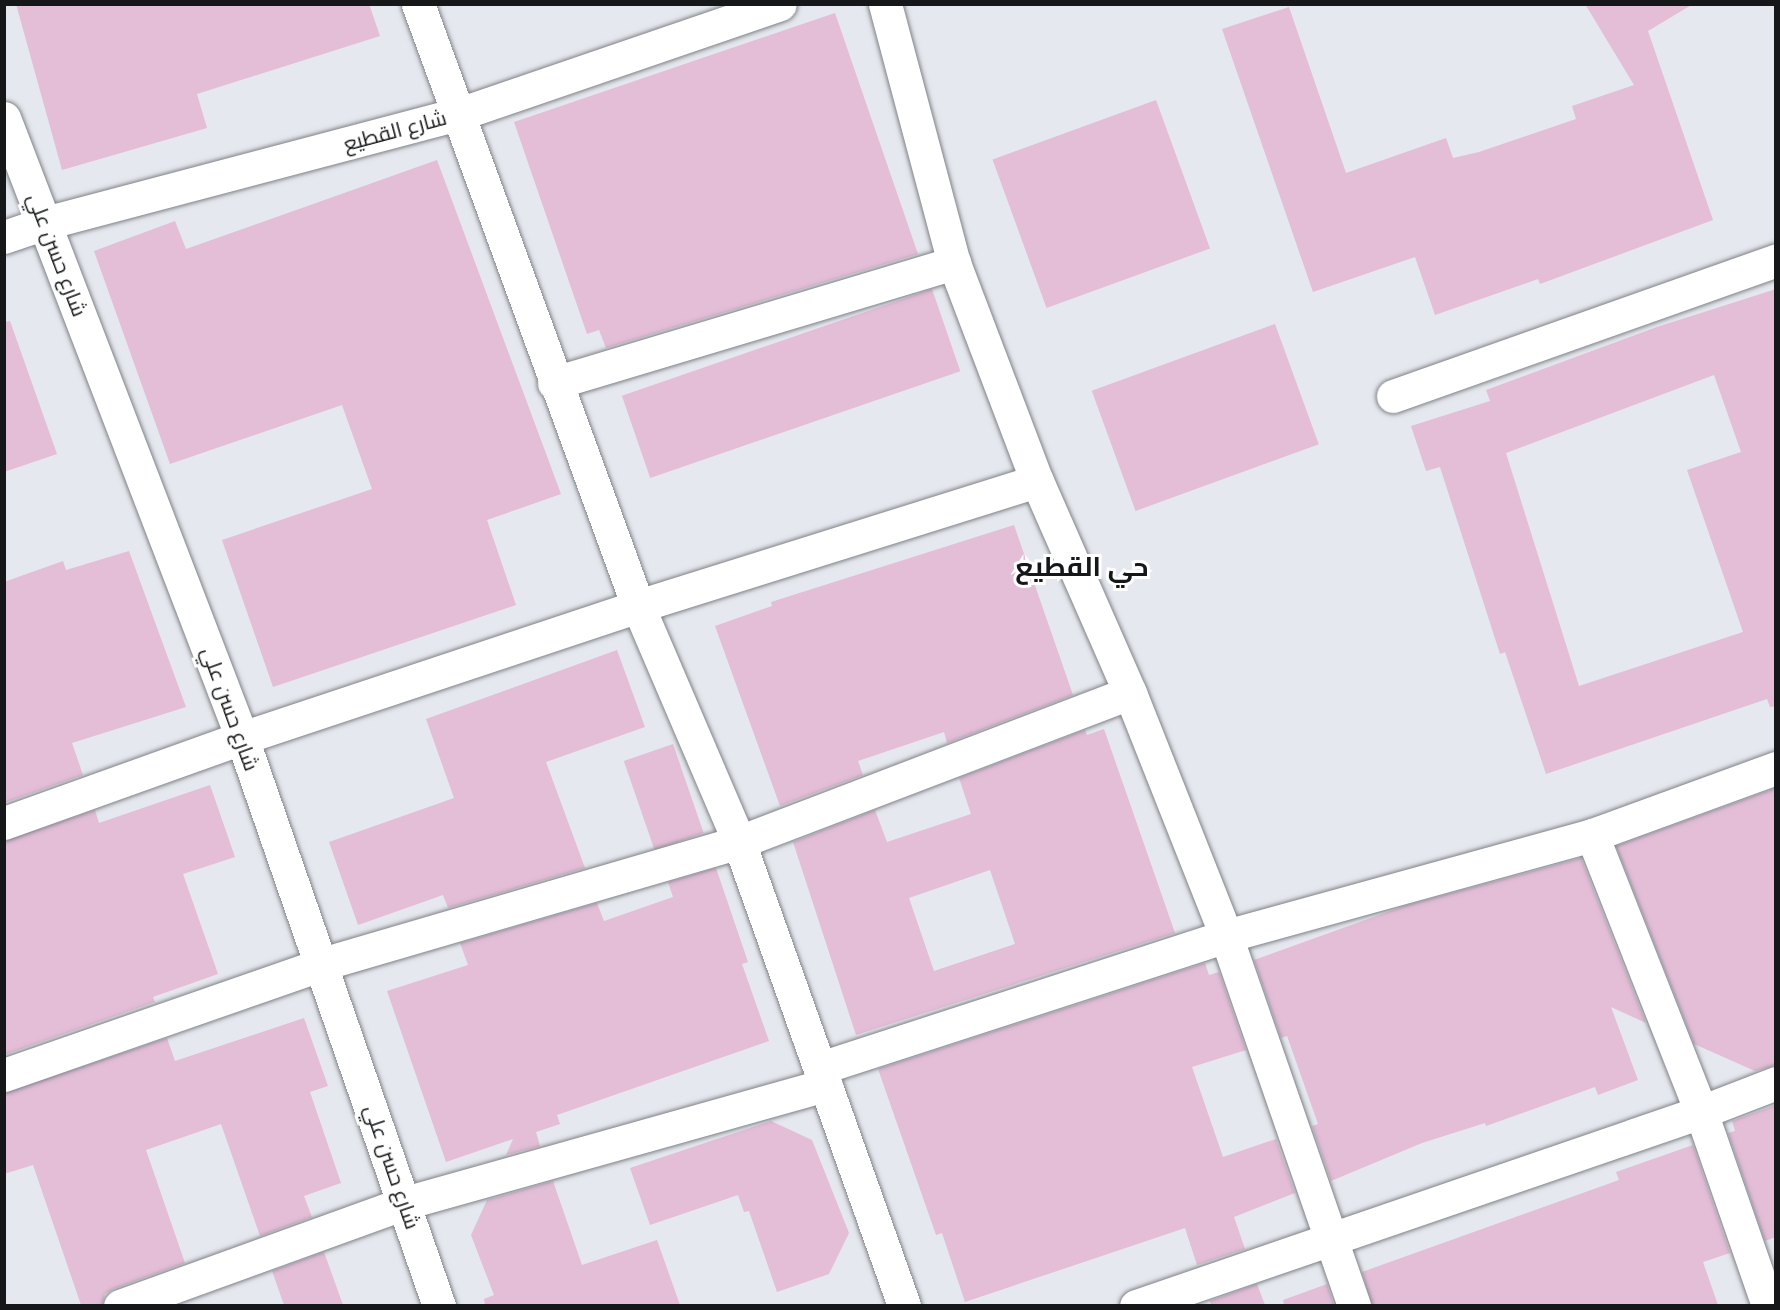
<!DOCTYPE html>
<html>
<head>
<meta charset="utf-8">
<style>
	body { margin:0 }
	#map { position:relative; width:1780px; height:1310px; overflow:hidden; background:#e5e8ee; font-family:"Roboto Serif",Cairo,serif }
	div>[style] { position:absolute }
	.building>* { inset:0; background:#e4bdd7; transform-origin:0 0 }
	.roads { filter:drop-shadow(0 0 2px #7f8287) drop-shadow(0 0 2px #7f8287) }
	.minor>* { height:33px; margin:-16.5px; padding:0 16.5px; transform-origin:16.5px; border-radius:16.5px; background:#fff }
	.tertiary>* { height:33px; margin:-16.5px; padding:0 16.5px; transform-origin:16.5px; border-radius:16.5px; background:#fff }
	span { translate:-50% -50%; white-space:nowrap; text-align:center; line-height:1.15; -webkit-text-stroke:6px #fff; paint-order:stroke }
	.street-label { font-size:21px; color:#161719 }
	.district-label { font-size:27px; color:#161719; font-weight:700 }
	.frame { position:absolute; inset:0; border:6px solid #161719; pointer-events:none }
</style>
</head>
<body>
<div id="map">
	<div class="building">
		<i style="clip-path:polygon(16px 4px,369px 4px,380px 36px,197px 94px,207px 128px,62px 170px)"></i>
		<i style="clip-path:polygon(1585px 4px,1693px 4px,1648px 31px,1713px 220px,1540px 284px,1538px 279px,1435px 315px,1415px 257px,1313px 292px,1222px 29px,1289px 7px,1346px 173px,1446px 138px,1453px 158px,1479px 152px,1576px 119px,1572px 106px,1634px 85px)"></i>
		<i style="clip-path:polygon(835px 13px,918px 254px,606px 348px,599px 330px,587px 334px,514px 122px)"></i>
		<i style="left:1156px;top:100px;width:158px;height:174px;rotate:70deg"></i>
		<i style="clip-path:polygon(437px 160px,561px 494px,487px 520px,516px 605px,273px 687px,222px 540px,372px 489px,342px 405px,170px 464px,94px 251px,175px 221px,186px 249px)"></i>
		<i style="left:932px;top:289px;width:87px;height:328px;rotate:71deg"></i>
		<i style="clip-path:polygon(evenodd,1776px 289px,1776px 706px,1770px 707px,1767px 699px,1546px 774px,1505px 652px,1500px 654px,1440px 467px,1426px 471px,1411px 426px,1490px 401px,1486px 390px,1657px 327px,1776px 289px,1714px 375px,1741px 452px,1687px 470px,1743px 632px,1579px 686px,1506px 453px,1714px 375px)"></i>
		<i style="clip-path:polygon(10px 321px,57px 454px,4px 472px,4px 322px)"></i>
		<i style="left:1275px;top:324px;width:128px;height:195px;rotate:70deg"></i>
		<i style="clip-path:polygon(1014px 525px,1073px 695px,947px 743px,944px 732px,858px 761px,863px 775px,780px 806px,715px 626px,772px 606px,771px 602px)"></i>
		<i style="clip-path:polygon(129px 551px,186px 707px,72px 743px,83px 775px,4px 803px,4px 582px,63px 561px,66px 570px)"></i>
		<i style="clip-path:polygon(617px 650px,645px 727px,546px 762px,585px 868px,448px 908px,443px 895px,358px 925px,329px 842px,454px 798px,426px 719px)"></i>
		<i style="clip-path:polygon(evenodd,1104px 729px,1175px 933px,856px 1035px,793px 842px,875px 810px,887px 842px,971px 814px,959px 778px,1085px 730px,1087px 735px,1104px 729px,990px 870px,1015px 944px,934px 971px,909px 898px,990px 870px)"></i>
		<i style="left:673px;top:744px;width:94px;height:52px;rotate:71deg"></i>
		<i style="clip-path:polygon(210px 785px,235px 857px,183px 874px,218px 974px,153px 997px,155px 1002px,4px 1055px,4px 841px,95px 810px,99px 823px)"></i>
		<i style="clip-path:polygon(1776px 788px,1776px 1065px,1755px 1071px,1694px 1044px,1616px 846px)"></i>
		<i style="clip-path:polygon(1581px 858px,1646px 1023px,1611px 1007px,1638px 1080px,1598px 1095px,1595px 1087px,1486px 1126px,1485px 1123px,1422px 1143px,1331px 1181px,1312px 1126px,1318px 1124px,1287px 1036px,1281px 1038px,1254px 960px,1404px 906px)"></i>
		<i style="clip-path:polygon(716px 868px,748px 962px,742px 964px,769px 1041px,557px 1115px,560px 1124px,536px 1132px,540px 1146px,506px 1155px,513px 1139px,446px 1162px,387px 991px,468px 965px,460px 943px,597px 903px,604px 921px,673px 897px,668px 882px)"></i>
		<i style="clip-path:polygon(1205px 963px,1209px 975px,1219px 972px,1246px 1050px,1192px 1067px,1223px 1157px,1276px 1139px,1295px 1193px,1234px 1217px,1245px 1249px,1197px 1265px,1185px 1228px,965px 1302px,942px 1233px,936px 1235px,878px 1069px)"></i>
		<i style="clip-path:polygon(304px 1018px,328px 1086px,310px 1092px,341px 1183px,304px 1196px,312px 1217px,260px 1236px,221px 1124px,146px 1150px,185px 1263px,113px 1289px,105px 1294px,102px 1305px,81px 1305px,33px 1165px,4px 1174px,4px 1093px,167px 1038px,175px 1061px)"></i>
		<i style="clip-path:polygon(1776px 1105px,1776px 1237px,1765px 1241px,1728px 1133px,1735px 1131px,1732px 1121px)"></i>
		<i style="clip-path:polygon(771px 1121px,812px 1140px,849px 1233px,829px 1274px,777px 1292px,749px 1211px,744px 1212px,738px 1195px,650px 1225px,630px 1168px)"></i>
		<i style="clip-path:polygon(1693px 1145px,1730px 1253px,1703px 1262px,1718px 1305px,1372px 1305px,1362px 1272px,1619px 1180px,1616px 1172px)"></i>
		<i style="clip-path:polygon(553px 1181px,582px 1265px,657px 1240px,680px 1305px,485px 1305px,484px 1299px,494px 1295px,471px 1235px,487px 1200px)"></i>
		<i style="clip-path:polygon(324px 1252px,343px 1305px,284px 1305px,272px 1271px)"></i>
		<i style="clip-path:polygon(1257px 1284px,1265px 1305px,1211px 1305px,1210px 1301px)"></i>
		<i style="clip-path:polygon(1327px 1284px,1334px 1305px,1284px 1305px,1283px 1300px)"></i>
	</div>
	<div class="roads">
		<div class="minor">
			<i style="left:418px;top:4px;width:641px;rotate:69.93deg"></i>
			<i style="left:638px;top:606px;width:257px;rotate:66.8deg"></i>
			<i style="left:739px;top:842px;width:492px;rotate:70.4deg"></i>
			<i style="left:885px;top:4px;width:268px;rotate:75.1deg"></i>
			<i style="left:954px;top:263px;width:233px;rotate:69.2deg"></i>
			<i style="left:1037px;top:481px;width:232px;rotate:66.3deg"></i>
			<i style="left:1130px;top:693px;width:261px;rotate:68.4deg"></i>
			<i style="left:1226px;top:936px;width:392px;rotate:70.9deg"></i>
			<i style="left:4px;top:118px;width:664px;rotate:69deg"></i>
			<i style="left:242px;top:738px;width:601px;rotate:70.87deg"></i>
			<i style="left:554px;top:383px;width:418px;rotate:-16.7deg"></i>
			<i style="left:1393px;top:396px;width:406px;rotate:-19.5deg"></i>
			<i style="left:4px;top:823px;width:253px;rotate:-19.7deg"></i>
			<i style="left:242px;top:738px;width:417px;rotate:-18.4deg"></i>
			<i style="left:638px;top:606px;width:418px;rotate:-17.4deg"></i>
			<i style="left:1592px;top:835px;width:298px;rotate:68.5deg"></i>
			<i style="left:1701px;top:1112px;width:205px;rotate:70.9deg"></i>
			<i style="left:820px;top:1068px;width:427px;rotate:-18deg"></i>
			<i style="left:1226px;top:936px;width:380px;rotate:-15.4deg"></i>
			<i style="left:1592px;top:835px;width:196px;rotate:-20deg"></i>
			<i style="left:4px;top:1075px;width:337px;rotate:-19.2deg"></i>
			<i style="left:322px;top:964px;width:434px;rotate:-16.3deg"></i>
			<i style="left:739px;top:842px;width:418px;rotate:-20.9deg"></i>
			<i style="left:120px;top:1306px;width:303px;rotate:-19.9deg"></i>
			<i style="left:405px;top:1203px;width:437px;rotate:-15.7deg"></i>
			<i style="left:1136px;top:1306px;width:597px;rotate:-18.95deg"></i>
			<i style="left:1701px;top:1112px;width:80px;rotate:-21.1deg"></i>
		</div>
		<div class="tertiary">
			<i style="left:4px;top:237px;width:43px;rotate:-18.9deg"></i>
			<i style="left:45px;top:223px;width:428px;rotate:-14.8deg"></i>
			<i style="left:459px;top:114px;width:339px;rotate:-18.9deg"></i>
		</div>
	</div>
	<div class="street-label">
		<span style="left:395px;top:131px;rotate:-15deg">شارع القطيع</span>
		<span style="left:57px;top:255px;rotate:69deg">شارع حسن علي</span>
		<span style="left:230px;top:709px;rotate:70deg">شارع حسن علي</span>
		<span style="left:392px;top:1167px;rotate:71deg">شارع حسن علي</span>
	</div>
	<div class="district-label">
		<span style="left:1082px;top:568px">حي القطيع</span>
	</div>
	<div class="frame"></div>
</div>
</body>
</html>
